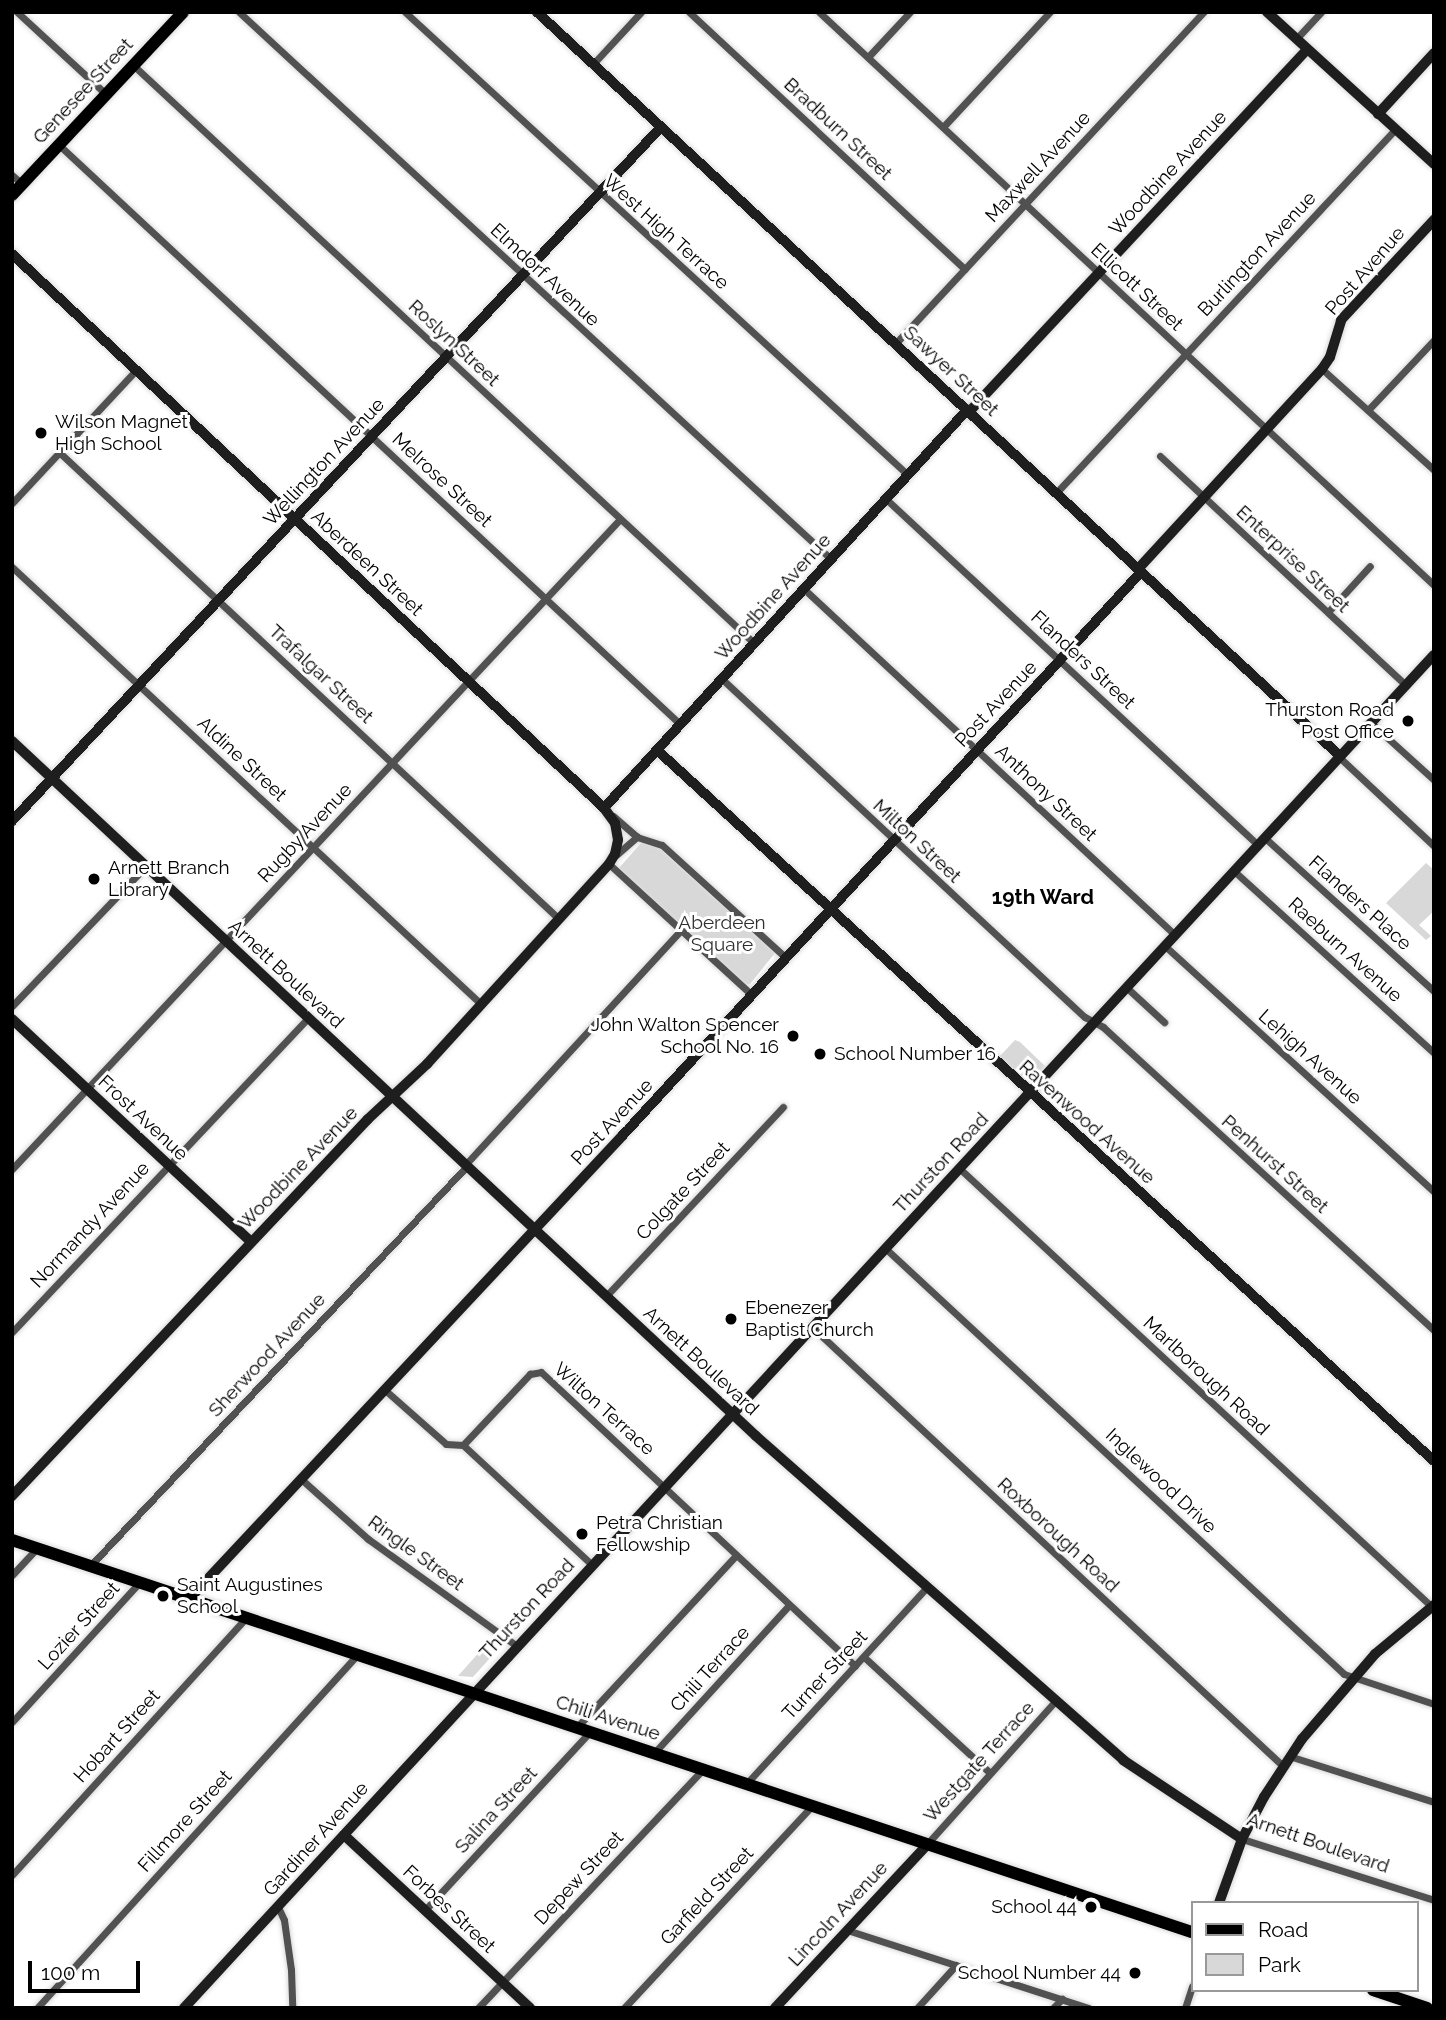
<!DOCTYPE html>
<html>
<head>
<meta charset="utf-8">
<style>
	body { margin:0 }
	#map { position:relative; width:1446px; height:2020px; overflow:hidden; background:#fff; font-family:Raleway,sans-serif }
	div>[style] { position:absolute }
	.green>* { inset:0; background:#d8d8d8 }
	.roads { filter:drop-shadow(0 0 2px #dbdbdb) drop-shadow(0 0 2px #dbdbdb) }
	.street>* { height:7px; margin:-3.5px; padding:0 3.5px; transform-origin:3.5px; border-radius:3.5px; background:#515151 }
	.secondary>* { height:10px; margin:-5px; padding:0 5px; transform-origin:5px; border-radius:5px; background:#1e1e1e }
	.primary>* { height:12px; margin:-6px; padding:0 6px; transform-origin:6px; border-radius:6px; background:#000 }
	.dots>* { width:19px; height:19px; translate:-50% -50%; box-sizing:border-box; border:4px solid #fff; border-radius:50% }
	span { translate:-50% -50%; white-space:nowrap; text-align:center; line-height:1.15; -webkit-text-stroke:6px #fff; paint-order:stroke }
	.street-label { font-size:19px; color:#000 }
	.poi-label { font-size:19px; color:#000 }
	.left { translate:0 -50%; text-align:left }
	.right { translate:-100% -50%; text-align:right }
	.park-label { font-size:19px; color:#2f2f2f }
	.neighbourhood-label { font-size:21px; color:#000; font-weight:700 }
	.frame { position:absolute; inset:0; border:14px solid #000; pointer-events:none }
	.legend { position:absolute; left:1191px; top:1901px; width:228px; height:91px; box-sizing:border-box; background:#fff; border:2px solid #999; margin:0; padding:9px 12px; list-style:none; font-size:21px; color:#000 }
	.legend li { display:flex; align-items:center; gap:14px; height:35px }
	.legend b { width:35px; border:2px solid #999 }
	.scale { position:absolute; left:28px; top:1961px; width:112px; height:32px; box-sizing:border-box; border:4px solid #000; border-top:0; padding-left:9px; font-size:21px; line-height:24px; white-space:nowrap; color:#000; -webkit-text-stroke:5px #fff; paint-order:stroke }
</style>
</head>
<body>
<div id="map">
	<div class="green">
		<i style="clip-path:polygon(642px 842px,659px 848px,775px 953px,750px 984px,746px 985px,619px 868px)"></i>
		<i style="clip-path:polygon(1426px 863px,1434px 870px,1434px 911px,1419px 925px,1431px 936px,1426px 940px,1386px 903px)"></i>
		<i style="clip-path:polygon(1015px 1040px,1020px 1042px,1045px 1066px,1029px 1084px,999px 1057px)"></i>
		<i style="clip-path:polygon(482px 1649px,491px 1657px,473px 1677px,458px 1676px)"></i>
	</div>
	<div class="roads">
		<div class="street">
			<i style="left:17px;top:12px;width:121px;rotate:42.7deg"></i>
			<i style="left:239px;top:12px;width:806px;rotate:42.74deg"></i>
			<i style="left:405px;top:12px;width:684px;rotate:42.63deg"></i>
			<i style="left:689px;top:12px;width:377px;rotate:43deg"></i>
			<i style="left:819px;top:12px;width:841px;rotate:42.98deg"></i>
			<i style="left:1296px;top:39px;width:37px;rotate:-47deg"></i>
			<i style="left:868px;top:57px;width:62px;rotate:-47deg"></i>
			<i style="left:593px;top:64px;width:71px;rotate:-47.3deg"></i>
			<i style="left:133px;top:65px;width:848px;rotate:42.95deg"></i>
			<i style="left:943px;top:127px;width:157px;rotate:-47.1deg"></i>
			<i style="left:59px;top:145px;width:849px;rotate:43deg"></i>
			<i style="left:12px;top:175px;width:13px;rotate:42deg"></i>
			<i style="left:895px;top:344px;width:454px;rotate:-47.1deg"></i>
			<i style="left:1322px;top:369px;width:151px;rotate:42deg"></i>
			<i style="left:1368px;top:410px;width:96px;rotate:-46.7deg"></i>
			<i style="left:60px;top:453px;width:683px;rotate:43.04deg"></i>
			<i style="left:1160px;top:456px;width:336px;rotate:43deg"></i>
			<i style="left:1056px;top:493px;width:497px;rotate:-47deg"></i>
			<i style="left:886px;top:499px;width:508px;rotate:42.93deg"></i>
			<i style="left:12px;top:503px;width:180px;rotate:-47deg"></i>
			<i style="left:12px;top:567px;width:641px;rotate:42.98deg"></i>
			<i style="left:804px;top:589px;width:507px;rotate:43deg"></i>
			<i style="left:1328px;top:612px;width:62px;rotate:-47.6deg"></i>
			<i style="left:722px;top:679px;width:496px;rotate:43deg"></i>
			<i style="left:1085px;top:1017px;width:21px;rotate:29deg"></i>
			<i style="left:1103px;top:1027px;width:449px;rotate:42.5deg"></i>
			<i style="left:1371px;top:723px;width:85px;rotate:42.1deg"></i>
			<i style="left:1339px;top:757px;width:130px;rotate:43.1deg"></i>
			<i style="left:613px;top:816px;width:32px;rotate:41deg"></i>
			<i style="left:637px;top:837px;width:26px;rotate:18deg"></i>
			<i style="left:662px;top:845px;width:168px;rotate:42.3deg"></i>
			<i style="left:1265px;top:838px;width:228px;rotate:42.2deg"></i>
			<i style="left:616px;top:855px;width:28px;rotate:-41deg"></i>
			<i style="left:609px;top:864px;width:194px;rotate:42.5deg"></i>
			<i style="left:1234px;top:871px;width:270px;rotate:42.3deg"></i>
			<i style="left:1165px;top:946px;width:365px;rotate:42.4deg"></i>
			<i style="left:1126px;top:987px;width:52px;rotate:42.6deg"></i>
			<i style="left:12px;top:1006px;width:194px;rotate:-46.3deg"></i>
			<i style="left:465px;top:1165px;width:319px;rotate:-47.4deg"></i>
			<i style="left:959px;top:1168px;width:645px;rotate:42.86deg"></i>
			<i style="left:12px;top:1169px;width:890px;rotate:-46.91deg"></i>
			<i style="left:885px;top:1248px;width:626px;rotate:42.86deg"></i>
			<i style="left:1344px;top:1674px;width:95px;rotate:18.4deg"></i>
			<i style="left:606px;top:1296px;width:259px;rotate:-46.9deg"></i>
			<i style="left:812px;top:1327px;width:644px;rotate:42.99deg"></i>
			<i style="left:12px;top:1332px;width:432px;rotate:-46.7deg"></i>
			<i style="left:385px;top:1390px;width:81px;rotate:41.5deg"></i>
			<i style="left:446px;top:1444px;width:17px;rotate:3deg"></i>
			<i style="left:463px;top:1445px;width:176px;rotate:42.9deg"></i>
			<i style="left:463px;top:1445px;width:98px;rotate:-46.7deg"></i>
			<i style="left:530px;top:1374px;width:11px;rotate:-10deg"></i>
			<i style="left:541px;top:1372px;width:430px;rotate:43.1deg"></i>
			<i style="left:301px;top:1479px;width:90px;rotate:41.8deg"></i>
			<i style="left:368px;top:1539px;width:183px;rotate:35.7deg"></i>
			<i style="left:90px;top:1566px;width:550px;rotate:-46.7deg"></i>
			<i style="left:12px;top:1575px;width:37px;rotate:-47deg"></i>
			<i style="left:864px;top:1657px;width:170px;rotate:42.6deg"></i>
			<i style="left:12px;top:1722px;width:190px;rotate:-47.6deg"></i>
			<i style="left:577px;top:1727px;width:234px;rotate:-47.2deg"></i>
			<i style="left:654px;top:1753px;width:200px;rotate:-47.6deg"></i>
			<i style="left:1289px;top:1756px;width:152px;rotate:17.6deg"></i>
			<i style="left:746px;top:1784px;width:268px;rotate:-47.4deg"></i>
			<i style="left:1242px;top:1839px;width:201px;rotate:17.6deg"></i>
			<i style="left:927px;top:1844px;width:193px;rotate:-48.1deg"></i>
			<i style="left:12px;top:1875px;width:348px;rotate:-47.7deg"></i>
			<i style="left:278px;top:1907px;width:14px;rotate:65deg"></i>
			<i style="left:284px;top:1920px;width:50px;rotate:82deg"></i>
			<i style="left:291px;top:1970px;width:38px;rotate:88deg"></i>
			<i style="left:425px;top:1910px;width:243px;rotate:-47.2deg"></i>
			<i style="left:847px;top:1930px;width:254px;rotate:17.9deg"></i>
			<i style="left:37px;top:2008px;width:476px;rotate:-47.8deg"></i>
			<i style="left:478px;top:2008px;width:327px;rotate:-46.7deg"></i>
			<i style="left:624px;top:2008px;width:276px;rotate:-47.1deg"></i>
			<i style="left:917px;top:2008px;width:58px;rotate:-47.8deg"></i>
			<i style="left:1053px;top:2008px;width:13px;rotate:-45deg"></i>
			<i style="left:1185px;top:2008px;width:23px;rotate:-72deg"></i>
		</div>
		<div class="secondary">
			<i style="left:537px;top:12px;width:1095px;rotate:42.82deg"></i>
			<i style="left:1267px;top:12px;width:226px;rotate:42.3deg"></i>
			<i style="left:1378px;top:114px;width:83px;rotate:-47.4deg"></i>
			<i style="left:12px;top:254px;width:811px;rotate:43.1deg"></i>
			<i style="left:604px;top:808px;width:19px;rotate:54deg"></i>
			<i style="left:615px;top:823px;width:17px;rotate:80deg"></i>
			<i style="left:618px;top:840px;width:14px;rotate:102deg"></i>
			<i style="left:615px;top:854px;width:12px;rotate:121deg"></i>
			<i style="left:609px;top:864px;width:270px;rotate:132.3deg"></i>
			<i style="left:427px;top:1064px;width:81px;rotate:137deg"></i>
			<i style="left:368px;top:1119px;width:519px;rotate:133.36deg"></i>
			<i style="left:969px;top:412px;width:496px;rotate:-47deg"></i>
			<i style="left:1138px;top:569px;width:272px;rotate:-47.4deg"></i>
			<i style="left:1322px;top:369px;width:14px;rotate:-56deg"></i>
			<i style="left:1330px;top:357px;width:39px;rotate:-73deg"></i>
			<i style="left:1341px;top:320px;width:137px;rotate:-47.1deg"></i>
			<i style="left:12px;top:741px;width:1018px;rotate:43.05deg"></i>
			<i style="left:756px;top:1436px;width:490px;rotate:41.4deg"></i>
			<i style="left:1123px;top:1760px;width:143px;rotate:33.6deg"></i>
			<i style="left:657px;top:750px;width:1053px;rotate:42.46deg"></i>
			<i style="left:604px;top:808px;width:539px;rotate:-47.63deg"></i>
			<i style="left:12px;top:821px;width:950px;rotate:-46.92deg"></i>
			<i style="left:12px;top:1019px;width:327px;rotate:43deg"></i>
			<i style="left:189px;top:1599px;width:635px;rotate:-46.91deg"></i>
			<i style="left:623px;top:1135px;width:765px;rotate:-47.38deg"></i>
			<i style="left:344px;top:1835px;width:254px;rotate:42.9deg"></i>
			<i style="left:1219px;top:1903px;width:68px;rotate:-70.2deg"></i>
			<i style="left:1242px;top:1839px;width:47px;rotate:-62.4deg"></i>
			<i style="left:1264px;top:1797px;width:69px;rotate:-56.8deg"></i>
			<i style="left:1302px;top:1739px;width:112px;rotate:-49.3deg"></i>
			<i style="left:1375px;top:1654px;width:77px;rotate:-39.7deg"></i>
			<i style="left:184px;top:2008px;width:1842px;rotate:-47.27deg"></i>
			<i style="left:775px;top:2008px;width:223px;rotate:-47deg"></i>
		</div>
		<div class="primary">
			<i style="left:12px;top:195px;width:250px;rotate:-46.9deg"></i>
			<i style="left:12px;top:1540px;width:1243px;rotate:18.38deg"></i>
			<i style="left:1373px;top:1990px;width:57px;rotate:18.4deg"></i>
		</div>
	</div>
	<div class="dots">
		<i style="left:41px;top:433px;background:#000"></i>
		<i style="left:1408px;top:721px;background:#000"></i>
		<i style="left:94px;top:879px;background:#000"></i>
		<i style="left:793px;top:1036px;background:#000"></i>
		<i style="left:820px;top:1054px;background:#000"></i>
		<i style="left:731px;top:1319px;background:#000"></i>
		<i style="left:582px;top:1534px;background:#000"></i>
		<i style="left:163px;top:1596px;background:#000"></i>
		<i style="left:1091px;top:1907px;background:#000"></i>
		<i style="left:1135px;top:1973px;background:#000"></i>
	</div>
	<div class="street-label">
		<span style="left:83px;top:91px;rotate:-47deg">Genesee Street</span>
		<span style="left:838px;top:129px;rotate:43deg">Bradburn Street</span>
		<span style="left:1038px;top:167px;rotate:-47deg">Maxwell Avenue</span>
		<span style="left:1168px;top:173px;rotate:-47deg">Woodbine Avenue</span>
		<span style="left:666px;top:232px;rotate:42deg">West High Terrace</span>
		<span style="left:1257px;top:254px;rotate:-47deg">Burlington Avenue</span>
		<span style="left:1365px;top:271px;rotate:-49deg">Post Avenue</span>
		<span style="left:545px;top:275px;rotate:43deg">Elmdorf Avenue</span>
		<span style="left:1137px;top:287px;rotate:43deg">Ellicott Street</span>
		<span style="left:454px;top:343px;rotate:43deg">Roslyn Street</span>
		<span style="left:951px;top:371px;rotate:43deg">Sawyer Street</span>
		<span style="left:324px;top:462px;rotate:-47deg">Wellington Avenue</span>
		<span style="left:442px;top:480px;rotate:43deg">Melrose Street</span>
		<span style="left:1293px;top:559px;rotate:43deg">Enterprise Street</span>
		<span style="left:367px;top:563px;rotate:43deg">Aberdeen Street</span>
		<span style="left:773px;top:597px;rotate:-48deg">Woodbine Avenue</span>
		<span style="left:1083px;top:660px;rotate:43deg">Flanders Street</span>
		<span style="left:321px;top:674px;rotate:43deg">Trafalgar Street</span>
		<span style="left:996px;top:704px;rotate:-47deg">Post Avenue</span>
		<span style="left:242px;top:759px;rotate:43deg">Aldine Street</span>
		<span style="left:1046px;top:793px;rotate:43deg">Anthony Street</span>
		<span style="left:305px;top:833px;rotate:-47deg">Rugby Avenue</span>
		<span style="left:917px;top:841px;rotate:43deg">Milton Street</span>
		<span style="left:1360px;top:903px;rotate:42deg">Flanders Place</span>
		<span style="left:1345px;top:950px;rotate:42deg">Raeburn Avenue</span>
		<span style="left:286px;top:974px;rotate:43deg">Arnett Boulevard</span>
		<span style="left:1310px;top:1057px;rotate:42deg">Lehigh Avenue</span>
		<span style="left:143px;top:1118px;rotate:43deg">Frost Avenue</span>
		<span style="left:612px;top:1122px;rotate:-47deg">Post Avenue</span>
		<span style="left:1087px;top:1122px;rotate:42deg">Ravenwood Avenue</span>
		<span style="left:941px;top:1163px;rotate:-47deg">Thurston Road</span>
		<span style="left:1275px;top:1164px;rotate:42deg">Penhurst Street</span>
		<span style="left:298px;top:1168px;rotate:-46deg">Woodbine Avenue</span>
		<span style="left:683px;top:1191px;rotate:-47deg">Colgate Street</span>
		<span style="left:90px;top:1225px;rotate:-47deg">Normandy Avenue</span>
		<span style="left:267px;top:1355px;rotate:-47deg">Sherwood Avenue</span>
		<span style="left:701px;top:1361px;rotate:43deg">Arnett Boulevard</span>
		<span style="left:1206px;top:1376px;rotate:43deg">Marlborough Road</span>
		<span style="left:604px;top:1409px;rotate:42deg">Wilton Terrace</span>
		<span style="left:1161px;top:1481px;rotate:43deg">Inglewood Drive</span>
		<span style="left:1058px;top:1535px;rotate:43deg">Roxborough Road</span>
		<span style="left:416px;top:1553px;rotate:36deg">Ringle Street</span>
		<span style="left:527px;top:1609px;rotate:-47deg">Thurston Road</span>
		<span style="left:79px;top:1626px;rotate:-48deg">Lozier Street</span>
		<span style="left:710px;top:1669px;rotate:-48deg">Chili Terrace</span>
		<span style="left:825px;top:1675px;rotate:-47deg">Turner Street</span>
		<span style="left:608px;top:1718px;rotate:18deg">Chili Avenue</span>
		<span style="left:117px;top:1736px;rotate:-48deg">Hobart Street</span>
		<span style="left:979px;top:1762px;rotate:-48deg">Westgate Terrace</span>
		<span style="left:496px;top:1810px;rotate:-47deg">Salina Street</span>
		<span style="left:185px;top:1821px;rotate:-48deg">Fillmore Street</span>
		<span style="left:316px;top:1839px;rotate:-48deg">Gardiner Avenue</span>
		<span style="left:1318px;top:1843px;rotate:19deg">Arnett Boulevard</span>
		<span style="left:579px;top:1878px;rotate:-47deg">Depew Street</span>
		<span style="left:707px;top:1896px;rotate:-47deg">Garfield Street</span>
		<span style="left:449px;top:1909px;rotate:43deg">Forbes Street</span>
		<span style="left:838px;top:1914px;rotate:-47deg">Lincoln Avenue</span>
	</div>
	<div class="poi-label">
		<span class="left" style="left:55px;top:433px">Wilson Magnet<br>High School</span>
		<span class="right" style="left:1394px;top:721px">Thurston Road<br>Post Office</span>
		<span class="left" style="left:108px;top:879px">Arnett Branch<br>Library</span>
		<span class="right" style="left:779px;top:1036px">John Walton Spencer<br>School No. 16</span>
		<span class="left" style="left:834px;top:1054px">School Number 16</span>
		<span class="left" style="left:745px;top:1319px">Ebenezer<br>Baptist Church</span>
		<span class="left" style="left:596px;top:1534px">Petra Christian<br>Fellowship</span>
		<span class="left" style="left:177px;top:1596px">Saint Augustines<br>School</span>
		<span class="right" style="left:1077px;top:1907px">School 44</span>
		<span class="right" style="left:1121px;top:1973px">School Number 44</span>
	</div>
	<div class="park-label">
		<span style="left:722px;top:934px">Aberdeen<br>Square</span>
	</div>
	<div class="neighbourhood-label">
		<span style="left:1043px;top:897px">19th Ward</span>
	</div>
	<div class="frame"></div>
	<ul class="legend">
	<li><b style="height:9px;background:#000"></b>Road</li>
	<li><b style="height:19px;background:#d8d8d8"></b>Park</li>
	</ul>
	<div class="scale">100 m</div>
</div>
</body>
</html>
